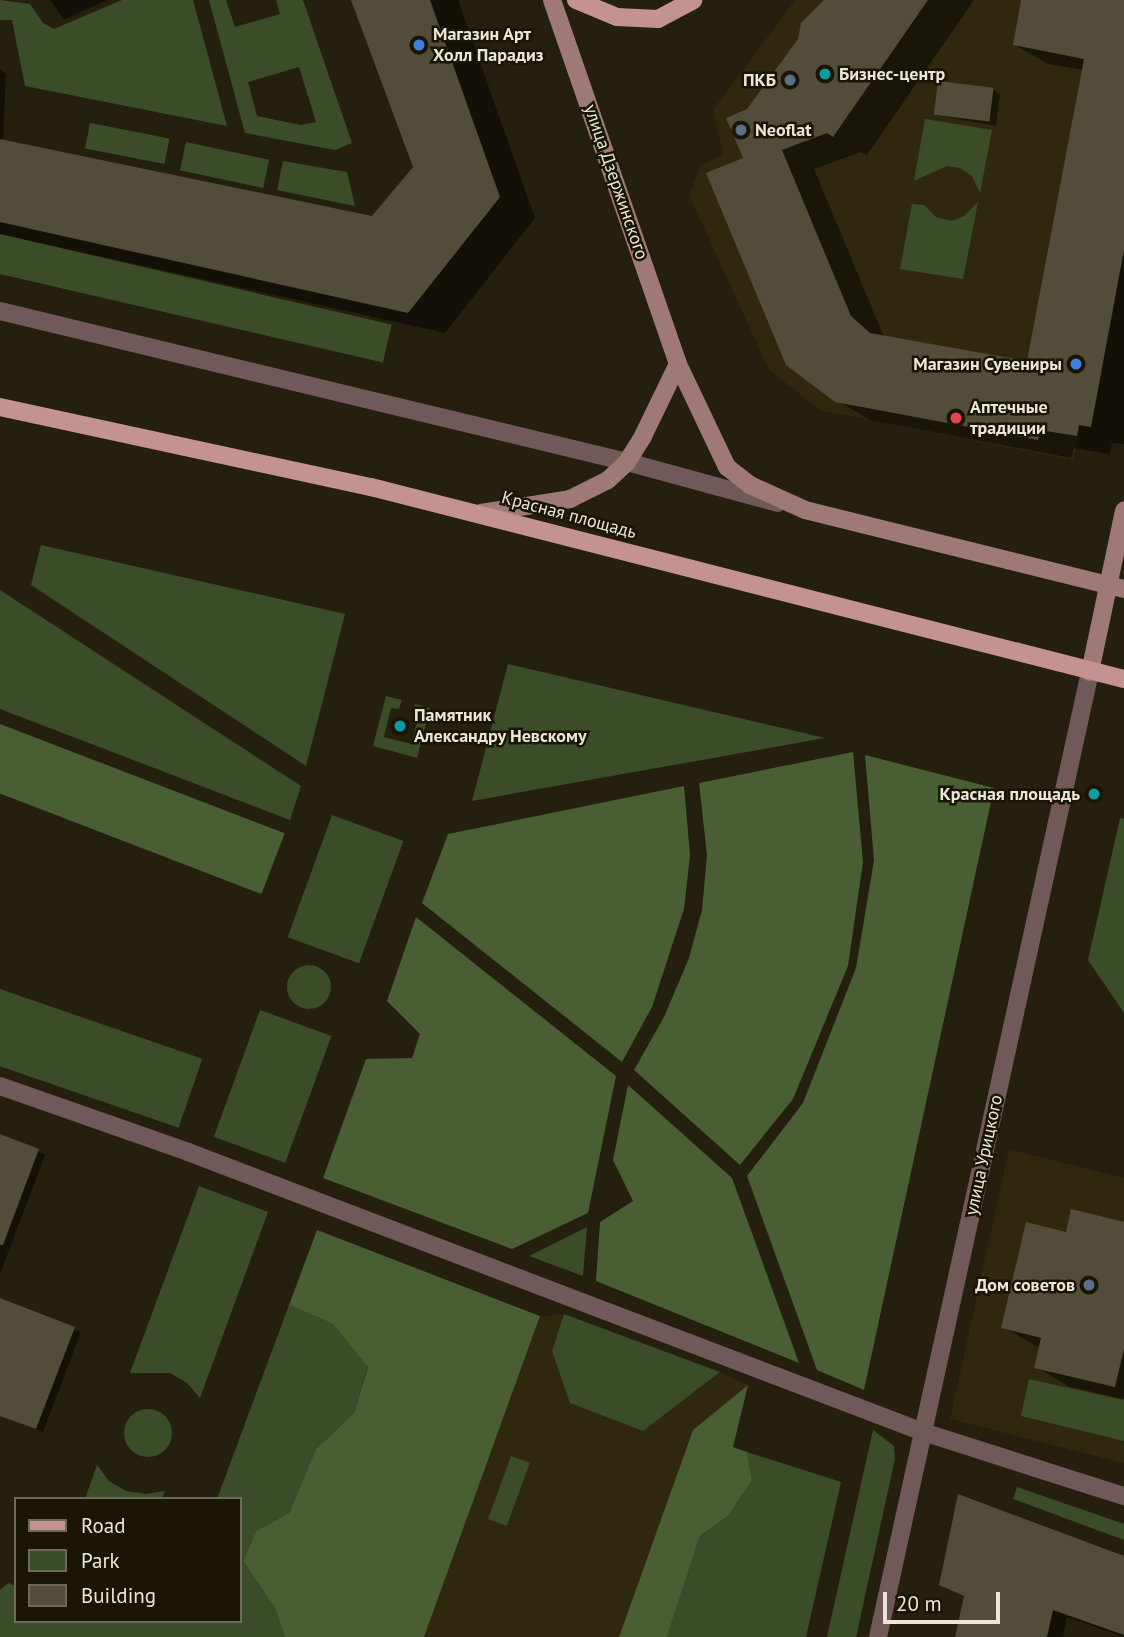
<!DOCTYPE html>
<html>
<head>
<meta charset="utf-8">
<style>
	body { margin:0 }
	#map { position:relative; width:1124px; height:1637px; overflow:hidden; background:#241f0e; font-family:"PT Sans",sans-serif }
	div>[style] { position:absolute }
	.built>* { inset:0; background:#2f280f }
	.green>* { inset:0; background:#3b4d28; transform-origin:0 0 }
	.round { border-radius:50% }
	.forest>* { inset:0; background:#495e33; transform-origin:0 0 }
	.shadow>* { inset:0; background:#0007 }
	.building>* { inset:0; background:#524c3a; transform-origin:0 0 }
	.minor>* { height:18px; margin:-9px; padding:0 9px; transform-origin:9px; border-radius:9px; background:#705958 }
	.secondary>* { height:18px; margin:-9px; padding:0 9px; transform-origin:9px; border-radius:9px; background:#9f7978 }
	.primary>* { height:18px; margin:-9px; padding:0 9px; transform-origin:9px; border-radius:9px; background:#c39291 }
	.dots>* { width:19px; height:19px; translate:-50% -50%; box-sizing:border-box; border:4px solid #1a1505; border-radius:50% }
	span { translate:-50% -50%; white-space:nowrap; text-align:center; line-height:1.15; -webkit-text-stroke:5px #1a1505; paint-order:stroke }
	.poi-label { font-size:18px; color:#e9e6db; font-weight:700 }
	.left { translate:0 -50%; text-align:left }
	.right { translate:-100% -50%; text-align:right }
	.street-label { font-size:18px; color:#e9e6db }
	.legend { position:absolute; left:14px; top:1497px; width:228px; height:126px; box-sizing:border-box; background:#1a1505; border:2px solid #6d695b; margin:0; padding:9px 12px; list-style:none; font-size:21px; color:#e9e6db }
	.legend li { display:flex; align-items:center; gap:14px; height:35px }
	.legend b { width:35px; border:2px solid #6d695b }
	.scale { position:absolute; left:883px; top:1592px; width:117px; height:32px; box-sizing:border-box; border:4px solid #e9e6db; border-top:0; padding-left:9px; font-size:21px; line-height:24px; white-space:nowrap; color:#e9e6db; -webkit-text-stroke:5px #1a1505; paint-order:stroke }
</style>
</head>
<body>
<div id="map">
	<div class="built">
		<i style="clip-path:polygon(795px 0,1124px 0,1124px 229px,1073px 460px,820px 410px,769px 370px,689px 195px,701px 166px,723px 154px,713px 110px)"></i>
		<i style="clip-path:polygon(1009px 1149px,1124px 1178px,1124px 1463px,950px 1419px)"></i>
		<i style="clip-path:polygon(564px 1314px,552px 1351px,643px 1431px,720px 1372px,748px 1385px,693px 1430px,619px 1637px,424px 1637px,540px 1316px)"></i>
	</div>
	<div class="green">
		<i style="clip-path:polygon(0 0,30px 4px,43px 23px,54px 29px,122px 0,193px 0,227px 126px,25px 86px,12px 20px,0 20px)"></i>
		<i style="clip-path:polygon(evenodd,209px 0,226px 0,235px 27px,280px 14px,276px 0,303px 0,352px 143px,335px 150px,245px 133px,209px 0,299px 67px,316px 122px,301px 125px,257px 116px,248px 82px,299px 67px)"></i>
		<i style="clip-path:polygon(925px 119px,992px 130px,980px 193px,972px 176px,960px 168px,947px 166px,914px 181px)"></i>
		<i style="left:90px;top:123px;width:81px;height:26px;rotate:11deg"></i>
		<i style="left:186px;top:142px;width:85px;height:29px;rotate:12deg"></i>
		<i style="clip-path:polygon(283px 161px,347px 172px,355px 206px,277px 190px)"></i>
		<i style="clip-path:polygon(978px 202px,963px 279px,900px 269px,912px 204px,924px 205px,936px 217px,952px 221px,964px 216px)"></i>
		<i style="left:0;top:234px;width:402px;height:39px;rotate:13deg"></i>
		<i style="clip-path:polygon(41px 545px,345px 614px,306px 766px,31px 585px)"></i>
		<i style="clip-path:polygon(0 590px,301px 786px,290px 820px,0 709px)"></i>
		<i style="clip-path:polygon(508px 664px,825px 738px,472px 801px)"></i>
		<i style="clip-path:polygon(386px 696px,402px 700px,399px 709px,391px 708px,384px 737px,411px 744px,419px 715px,412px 713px,415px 704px,430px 708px,417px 758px,373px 746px)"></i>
		<i style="left:332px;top:815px;width:76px;height:130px;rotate:20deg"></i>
		<i style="clip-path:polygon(1120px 818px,1124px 819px,1124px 1013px,1088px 960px)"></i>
		<i class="round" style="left:287px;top:965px;width:44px;height:44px"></i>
		<i style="left:0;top:989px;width:214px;height:73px;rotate:19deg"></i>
		<i style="left:260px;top:1010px;width:76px;height:135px;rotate:20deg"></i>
		<i style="clip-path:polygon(199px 1186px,268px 1212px,200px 1398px,187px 1383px,170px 1373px,130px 1373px)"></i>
		<i style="clip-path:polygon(587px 1227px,583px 1276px,529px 1256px)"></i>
		<i style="clip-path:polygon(289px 1305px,333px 1324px,368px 1366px,354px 1413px,316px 1449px,289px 1513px,256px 1531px,243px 1561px,275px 1608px,285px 1637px,0 1637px,0 1590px,8px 1583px,16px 1586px,16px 1621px,240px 1621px,240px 1499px,217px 1499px)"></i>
		<i style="clip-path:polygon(564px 1314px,720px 1372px,643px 1431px,570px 1403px,552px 1351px)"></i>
		<i style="clip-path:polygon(1029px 1379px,1123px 1400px,1124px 1396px,1124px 1441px,1021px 1416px)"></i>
		<i class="round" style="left:124px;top:1409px;width:48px;height:48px"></i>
		<i style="clip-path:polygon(873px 1430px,894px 1446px,895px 1459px,856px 1637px,827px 1637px)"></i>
		<i style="clip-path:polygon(747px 1452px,841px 1482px,806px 1637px,667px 1637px,700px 1536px,728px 1516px,752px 1480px)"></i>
		<i style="left:511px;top:1456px;width:20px;height:67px;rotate:20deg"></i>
		<i style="clip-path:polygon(97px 1465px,109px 1481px,126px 1491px,146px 1494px,165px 1491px,162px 1499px,85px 1499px)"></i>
		<i style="clip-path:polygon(1017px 1487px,1124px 1524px,1124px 1540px,1013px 1499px)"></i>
	</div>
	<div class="forest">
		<i style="left:0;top:724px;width:305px;height:65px;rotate:21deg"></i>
		<i style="clip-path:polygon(853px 752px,863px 862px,848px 966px,793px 1099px,740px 1165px,634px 1070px,664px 1017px,689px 958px,702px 910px,707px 855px,699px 783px)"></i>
		<i style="clip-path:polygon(865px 755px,994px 788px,864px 1390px,817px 1370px,747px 1176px,803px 1103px,856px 968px,874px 860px)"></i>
		<i style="clip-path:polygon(684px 786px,690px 855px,684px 909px,652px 1007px,622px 1062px,422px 903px,448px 834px)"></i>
		<i style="clip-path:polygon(416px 917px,616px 1076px,588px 1213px,512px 1249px,323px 1178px,366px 1059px,412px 1058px,420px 1034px,387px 1001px)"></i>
		<i style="clip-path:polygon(628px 1085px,732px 1178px,799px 1363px,596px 1281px,600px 1222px,633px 1201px,613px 1160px)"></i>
		<i style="clip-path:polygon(317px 1230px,540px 1316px,424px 1637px,285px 1637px,275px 1608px,243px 1561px,256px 1531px,289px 1513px,316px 1449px,354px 1413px,368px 1367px,333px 1324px,289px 1305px)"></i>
		<i style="clip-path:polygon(748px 1385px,733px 1447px,747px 1452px,752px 1480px,728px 1516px,700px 1536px,667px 1637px,619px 1637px,693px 1430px)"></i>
	</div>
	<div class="shadow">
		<i style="clip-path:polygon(50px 0,107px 0,64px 20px)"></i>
		<i style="clip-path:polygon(353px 0,458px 0,535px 218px,445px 333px,0 234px,0 70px,6px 74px,3px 141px,373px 218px,415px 167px)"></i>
		<i style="clip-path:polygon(826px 0,974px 0,867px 155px,861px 152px,814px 169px,884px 337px,1028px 363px,1083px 70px,1048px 64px,1015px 45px,1023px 0,1124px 0,1124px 444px,1112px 443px,1110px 454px,1074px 448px,1071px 458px,870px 420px,836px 400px,745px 159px,748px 111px)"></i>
		<i style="clip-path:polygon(993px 90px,1000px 94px,996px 126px,935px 115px)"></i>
		<i style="clip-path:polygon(0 1136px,45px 1155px,0 1274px)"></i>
		<i style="clip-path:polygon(1124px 1223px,1124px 1399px,1070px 1387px,1036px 1367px,1040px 1348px,1003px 1327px,1067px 1234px)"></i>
		<i style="clip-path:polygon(0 1300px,81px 1332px,43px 1432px,0 1415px)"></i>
		<i style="clip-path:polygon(1124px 1558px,1124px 1637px,1067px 1617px,1063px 1637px,957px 1637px,966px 1597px,941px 1584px)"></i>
	</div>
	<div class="building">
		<i style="clip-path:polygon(351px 0,430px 0,500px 197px,408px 313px,0 222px,0 139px,372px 216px,413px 167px)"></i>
		<i style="clip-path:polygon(824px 0,928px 0,833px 137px,827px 133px,782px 150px,851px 316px,870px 333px,1027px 361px,1084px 59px,1013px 45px,1021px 0,1124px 0,1124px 250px,1091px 427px,1079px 425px,1077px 436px,1040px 430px,1038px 440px,835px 402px,786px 365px,706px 173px,743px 158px,726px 118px,747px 109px,798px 39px,801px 23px)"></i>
		<i style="left:938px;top:81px;width:56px;height:34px;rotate:7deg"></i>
		<i style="clip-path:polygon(0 1134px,39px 1149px,3px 1245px,0 1245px)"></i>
		<i style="clip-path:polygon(1071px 1209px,1124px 1222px,1124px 1349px,1115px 1387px,1034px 1368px,1041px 1338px,1001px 1328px,1026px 1222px,1066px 1232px)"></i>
		<i style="clip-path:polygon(0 1298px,75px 1327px,36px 1429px,0 1416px)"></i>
		<i style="clip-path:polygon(958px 1494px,1124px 1556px,1124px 1635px,1053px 1610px,1047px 1637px,955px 1637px,964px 1596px,939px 1585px)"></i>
	</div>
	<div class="minor">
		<i style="left:0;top:311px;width:645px;rotate:13.54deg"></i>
		<i style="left:627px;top:462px;width:156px;rotate:15.2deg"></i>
		<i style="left:0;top:1086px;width:199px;rotate:19.3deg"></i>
		<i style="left:188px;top:1152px;width:787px;rotate:20.85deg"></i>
		<i style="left:923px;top:1432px;width:211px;rotate:17.7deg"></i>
		<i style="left:878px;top:1637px;width:988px;rotate:-77.61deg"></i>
	</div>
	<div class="secondary">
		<i style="left:552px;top:0;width:385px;rotate:70.9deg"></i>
		<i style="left:678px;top:364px;width:114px;rotate:64.6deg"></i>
		<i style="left:727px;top:467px;width:29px;rotate:38deg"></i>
		<i style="left:750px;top:485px;width:60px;rotate:24.4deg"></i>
		<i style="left:805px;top:510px;width:329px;rotate:13.9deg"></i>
		<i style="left:481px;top:513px;width:90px;rotate:-8.9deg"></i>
		<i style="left:570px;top:499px;width:42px;rotate:-26.6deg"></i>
		<i style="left:608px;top:480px;width:26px;rotate:-43deg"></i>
		<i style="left:627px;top:462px;width:31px;rotate:-58deg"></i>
		<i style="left:643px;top:436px;width:80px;rotate:-64.1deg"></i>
		<i style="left:1090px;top:672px;width:165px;rotate:-78.1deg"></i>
	</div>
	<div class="primary">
		<i style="left:576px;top:0;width:44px;rotate:22.5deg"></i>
		<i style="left:617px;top:17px;width:41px;rotate:2.8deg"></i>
		<i style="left:658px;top:19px;width:40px;rotate:-28deg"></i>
		<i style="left:0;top:407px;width:380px;rotate:12.2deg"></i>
		<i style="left:371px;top:487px;width:777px;rotate:14.3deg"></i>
	</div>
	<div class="dots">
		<i style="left:419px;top:45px;background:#3f7fe0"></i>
		<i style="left:825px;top:74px;background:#0f9aa8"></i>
		<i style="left:790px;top:80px;background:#5c6f8a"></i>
		<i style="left:741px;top:130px;background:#5c6f8a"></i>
		<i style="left:1076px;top:364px;background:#3f7fe0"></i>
		<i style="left:956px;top:418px;background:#e0444e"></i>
		<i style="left:400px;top:726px;background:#0f9aa8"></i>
		<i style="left:1094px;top:794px;background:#0f9aa8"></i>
		<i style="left:1089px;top:1285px;background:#5c6f8a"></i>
	</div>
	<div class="poi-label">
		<span class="left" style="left:433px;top:45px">Магазин Арт<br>Холл Парадиз</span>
		<span class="left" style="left:839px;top:74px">Бизнес-центр</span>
		<span class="right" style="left:776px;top:80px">ПКБ</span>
		<span class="left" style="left:755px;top:130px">Neoflat</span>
		<span class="right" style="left:1062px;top:364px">Магазин Сувениры</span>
		<span class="left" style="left:970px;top:418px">Аптечные<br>традиции</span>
		<span class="left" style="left:414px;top:726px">Памятник<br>Александру Невскому</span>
		<span class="right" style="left:1080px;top:794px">Красная площадь</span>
		<span class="right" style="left:1075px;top:1285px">Дом советов</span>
	</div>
	<div class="street-label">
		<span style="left:616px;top:182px;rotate:71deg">улица Дзержинского</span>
		<span style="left:569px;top:515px;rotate:15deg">Красная площадь</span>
		<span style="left:984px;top:1155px;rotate:-78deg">улица Урицкого</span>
	</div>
	<ul class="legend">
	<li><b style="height:9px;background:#c39291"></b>Road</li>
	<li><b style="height:19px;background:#3b4d28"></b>Park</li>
	<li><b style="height:19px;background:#524c3a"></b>Building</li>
	</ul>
	<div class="scale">20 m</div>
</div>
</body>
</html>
